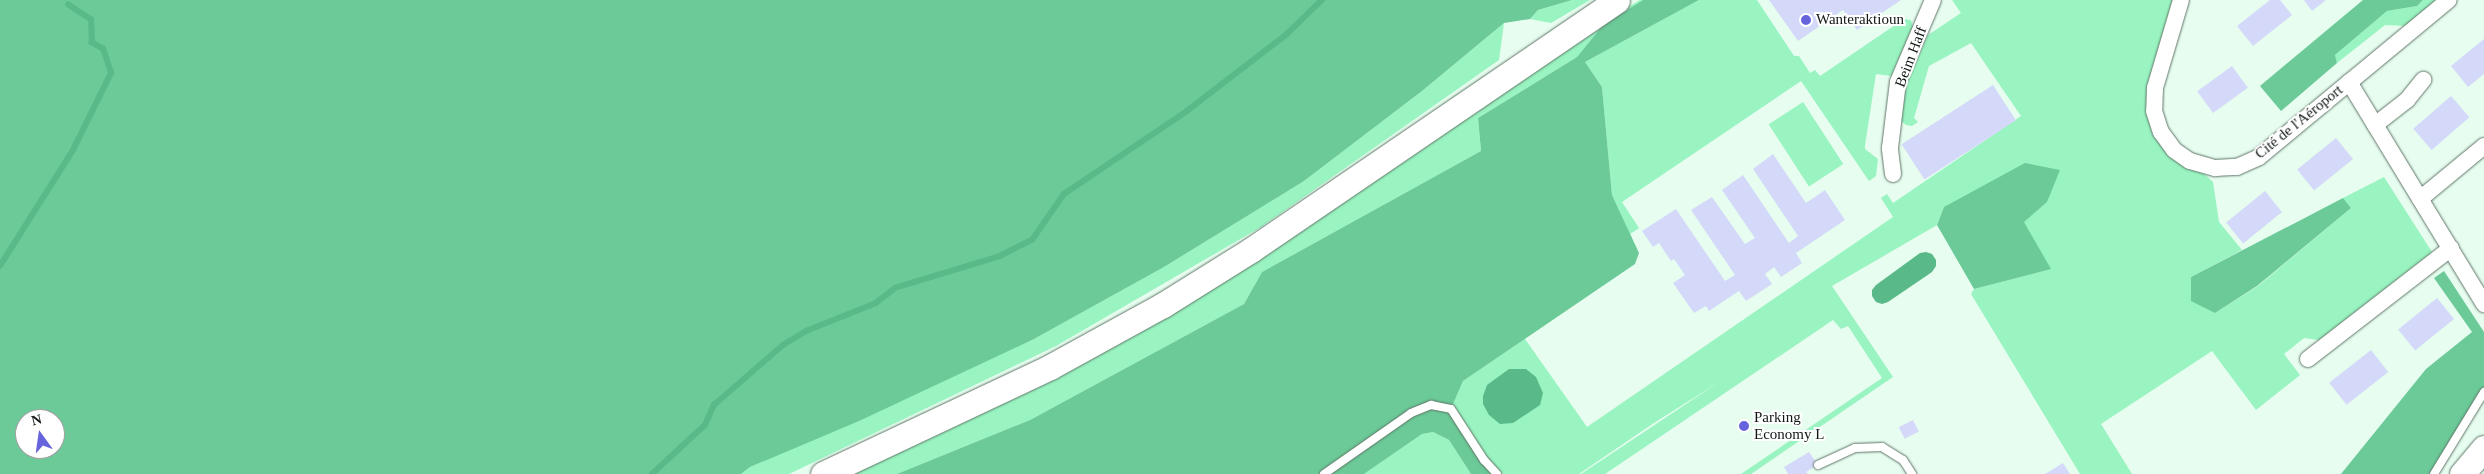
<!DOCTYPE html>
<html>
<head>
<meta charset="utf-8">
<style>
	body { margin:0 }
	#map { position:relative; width:2484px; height:474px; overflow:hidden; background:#e6fdef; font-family:Georgia,serif }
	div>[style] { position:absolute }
	.green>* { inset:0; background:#99f4c1; transform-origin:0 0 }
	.forest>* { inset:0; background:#6bca98 }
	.water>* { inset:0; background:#5ab988 }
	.stream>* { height:5.5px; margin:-2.75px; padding:0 2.75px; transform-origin:2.75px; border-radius:2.75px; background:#5ab988 }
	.building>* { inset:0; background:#d4d9fa; transform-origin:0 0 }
	.roads { filter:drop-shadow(0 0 1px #607568) drop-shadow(0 0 1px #607568) }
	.service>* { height:8px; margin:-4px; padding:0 4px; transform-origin:4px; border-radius:4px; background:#fff }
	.minor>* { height:16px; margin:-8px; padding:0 8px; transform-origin:8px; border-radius:8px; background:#fff }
	.primary>* { height:25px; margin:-12.5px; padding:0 12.5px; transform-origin:12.5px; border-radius:12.5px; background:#fff }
	.dots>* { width:14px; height:14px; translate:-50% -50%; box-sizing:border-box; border:2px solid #fff; border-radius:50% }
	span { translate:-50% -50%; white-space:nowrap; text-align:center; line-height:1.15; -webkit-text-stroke:4px #fff; paint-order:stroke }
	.poi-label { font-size:15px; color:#0f1713 }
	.left { translate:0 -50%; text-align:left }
	.street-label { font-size:15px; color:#0f1713 }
	.north { position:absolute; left:15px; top:409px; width:50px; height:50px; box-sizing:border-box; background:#fff; border:1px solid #9fa2a1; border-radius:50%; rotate:346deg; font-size:14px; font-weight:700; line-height:20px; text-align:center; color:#0f1713 }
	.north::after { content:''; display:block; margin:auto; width:18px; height:22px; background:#6664dd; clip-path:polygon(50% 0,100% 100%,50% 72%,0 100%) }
</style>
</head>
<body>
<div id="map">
	<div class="green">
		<i style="clip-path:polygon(1572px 0,1590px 0,1551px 23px,1530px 19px,1538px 10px)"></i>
		<i style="clip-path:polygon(1640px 0,1643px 0,1603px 25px,1577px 57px,1478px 118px,1481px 151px,1262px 272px,1244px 304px,1030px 420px,897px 474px,848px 474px,1081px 364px,1606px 20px)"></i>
		<i style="clip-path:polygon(1699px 0,1757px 0,1794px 56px,1799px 56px,1810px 73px,1815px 70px,1820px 76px,1904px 19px,1911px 20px,1913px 27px,1891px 76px,1876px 74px,1865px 145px,1865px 149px,1878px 159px,1876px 176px,1869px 181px,1801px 81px,1622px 202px,1639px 228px,1630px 234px,1612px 195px,1602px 87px,1585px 62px)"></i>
		<i style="clip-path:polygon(1952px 0,2176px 0,2154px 111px,2190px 161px,2213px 182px,2219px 222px,2242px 250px,2191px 277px,2215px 313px,2258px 286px,2351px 208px,2343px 198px,2384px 177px,2432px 252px,2319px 340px,2304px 338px,2284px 354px,2300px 375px,2256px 410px,2212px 351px,2101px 424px,2132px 474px,2080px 474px,1971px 294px,1974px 289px,2050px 269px,2023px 222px,2047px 202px,1944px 207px,1937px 225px,1832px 286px,1893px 377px,1751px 474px,1741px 474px,1882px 378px,1848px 326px,1841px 329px,1833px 320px,1605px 474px,1581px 474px,1719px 382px,1654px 423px,1579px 474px,1497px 474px,1451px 409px,1463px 381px,1525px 339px,1587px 427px,1893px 217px,1881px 198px,1887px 194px,1893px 203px,2021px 116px,1971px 43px,1929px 66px,1914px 118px,1918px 122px,1912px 126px,1906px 125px,1901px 121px,1905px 88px,1928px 35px,1961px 13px)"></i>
		<i style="clip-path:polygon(2423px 0,2438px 0,2407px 26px,2385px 25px,2337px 63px,2335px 55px,2387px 11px,2417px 6px)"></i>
		<i style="clip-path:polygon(1504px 23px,1499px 60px,1261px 227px,1056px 346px,789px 474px,741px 474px,750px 467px,1034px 339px,1164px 267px,1304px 181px,1422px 91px)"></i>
		<i style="left:1803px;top:102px;width:74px;height:41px;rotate:57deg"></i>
		<i style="clip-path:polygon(1433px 432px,1449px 440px,1471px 474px,1364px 474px,1422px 434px)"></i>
	</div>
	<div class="forest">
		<i style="clip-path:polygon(evenodd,0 0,1572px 0,1538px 10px,1530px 19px,1504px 23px,1422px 91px,1304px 181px,1164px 267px,1034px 339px,859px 421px,750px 467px,741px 474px,0 474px,0 0,25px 419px,55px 419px,55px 449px,25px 449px,25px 419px)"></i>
		<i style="clip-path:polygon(1643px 0,1699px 0,1585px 62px,1602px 87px,1612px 195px,1639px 253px,1635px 264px,1463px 381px,1451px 409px,1497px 474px,1471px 474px,1449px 440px,1433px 432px,1422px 434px,1364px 474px,897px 474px,1030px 420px,1244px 304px,1262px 272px,1481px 151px,1478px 118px,1577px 57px,1603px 25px)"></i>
		<i style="clip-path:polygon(2363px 0,2423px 0,2417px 6px,2387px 11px,2335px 55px,2337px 63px,2281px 111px,2260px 86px)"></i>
		<i style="clip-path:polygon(2025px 163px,2060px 170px,2047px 202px,2024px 222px,2051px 269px,1974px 289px,1937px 225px,1944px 207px)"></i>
		<i style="clip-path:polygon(2343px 198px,2351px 208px,2257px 286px,2215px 313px,2191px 301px,2191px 277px)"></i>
		<i style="clip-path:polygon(2444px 271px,2484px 332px,2484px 392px,2434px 474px,2341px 474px,2426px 369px,2472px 332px,2434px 278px)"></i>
	</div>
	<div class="water">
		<i style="clip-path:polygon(1926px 252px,1932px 254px,1936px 260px,1936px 266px,1932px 272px,1888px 302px,1882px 304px,1876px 302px,1872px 296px,1872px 290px,1876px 285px,1920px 253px)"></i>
		<i style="clip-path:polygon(1509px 369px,1526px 369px,1536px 377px,1543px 393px,1540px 405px,1513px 423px,1500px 424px,1489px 415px,1483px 404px,1483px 396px,1487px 385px)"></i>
	</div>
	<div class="stream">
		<i style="left:0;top:266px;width:137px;rotate:-57.8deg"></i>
		<i style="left:73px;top:150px;width:86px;rotate:-63.7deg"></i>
		<i style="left:111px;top:73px;width:25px;rotate:-108deg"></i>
		<i style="left:103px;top:49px;width:13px;rotate:-151deg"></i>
		<i style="left:92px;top:43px;width:23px;rotate:-92deg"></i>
		<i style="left:91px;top:20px;width:27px;rotate:-146deg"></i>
		<i style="left:652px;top:474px;width:72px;rotate:-42.8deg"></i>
		<i style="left:705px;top:425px;width:22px;rotate:-66deg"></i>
		<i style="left:714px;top:405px;width:91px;rotate:-41deg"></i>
		<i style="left:783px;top:345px;width:27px;rotate:-31deg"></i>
		<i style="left:806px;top:331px;width:75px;rotate:-21.8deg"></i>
		<i style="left:876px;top:303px;width:24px;rotate:-38deg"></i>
		<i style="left:895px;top:288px;width:110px;rotate:-16.9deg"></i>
		<i style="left:1000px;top:256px;width:36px;rotate:-27deg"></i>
		<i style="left:1032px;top:240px;width:56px;rotate:-55.2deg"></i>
		<i style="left:1064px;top:194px;width:148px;rotate:-34deg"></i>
		<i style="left:1187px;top:111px;width:126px;rotate:-37.6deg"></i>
		<i style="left:1287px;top:34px;width:49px;rotate:-44.2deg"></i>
	</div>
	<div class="building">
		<i style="clip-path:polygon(1769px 0,1901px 0,1857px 30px,1843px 10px,1798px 41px)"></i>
		<i style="clip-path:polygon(2270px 0,2280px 0,2292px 15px,2253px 46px,2237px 26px)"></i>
		<i style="clip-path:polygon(2304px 0,2326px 0,2312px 11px)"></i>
		<i style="clip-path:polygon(2484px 39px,2484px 74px,2468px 87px,2451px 66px)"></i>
		<i style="left:2232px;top:66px;width:27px;height:43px;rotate:54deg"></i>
		<i style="left:1993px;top:85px;width:42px;height:109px;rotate:57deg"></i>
		<i style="left:2451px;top:96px;width:28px;height:50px;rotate:49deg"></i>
		<i style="left:2336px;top:138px;width:27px;height:50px;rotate:51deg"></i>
		<i style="clip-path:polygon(1773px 154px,1806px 203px,1825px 190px,1845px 220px,1796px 253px,1802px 263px,1781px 277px,1774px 267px,1765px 274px,1772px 284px,1746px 301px,1739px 291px,1709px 311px,1706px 306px,1694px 313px,1673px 283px,1685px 275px,1674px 259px,1671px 261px,1659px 243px,1653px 247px,1642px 231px,1676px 209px,1725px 281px,1735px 275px,1691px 210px,1712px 197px,1745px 244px,1755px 238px,1722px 190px,1743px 175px,1789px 243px,1798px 236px,1753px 169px)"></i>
		<i style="left:2265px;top:191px;width:27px;height:50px;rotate:51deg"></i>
		<i style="left:2437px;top:298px;width:27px;height:50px;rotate:51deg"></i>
		<i style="left:2371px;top:350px;width:28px;height:53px;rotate:52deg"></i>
		<i style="left:1913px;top:420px;width:13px;height:16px;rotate:63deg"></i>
		<i style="clip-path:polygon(1809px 452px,1818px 465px,1806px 472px,1808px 474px,1788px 474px,1784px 467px)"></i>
		<i style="clip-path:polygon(2063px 463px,2070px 474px,2045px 474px)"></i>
	</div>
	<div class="roads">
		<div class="service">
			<i style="left:1818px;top:465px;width:41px;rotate:-24.7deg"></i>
			<i style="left:1855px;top:448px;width:27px;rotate:-2deg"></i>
			<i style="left:1882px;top:447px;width:25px;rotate:32deg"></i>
			<i style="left:1903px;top:460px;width:17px;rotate:57deg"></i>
			<i style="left:1324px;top:474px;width:106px;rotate:-35deg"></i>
			<i style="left:1411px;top:413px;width:22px;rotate:-22deg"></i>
			<i style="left:1431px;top:405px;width:20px;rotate:11deg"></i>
			<i style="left:1451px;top:409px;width:61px;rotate:57.1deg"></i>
			<i style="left:1484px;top:460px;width:19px;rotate:47deg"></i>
			<i style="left:2434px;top:474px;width:96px;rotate:-58.6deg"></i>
		</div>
		<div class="minor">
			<i style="left:2181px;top:0;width:92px;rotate:106.5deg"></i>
			<i style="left:2155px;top:88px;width:23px;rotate:92deg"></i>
			<i style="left:2154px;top:111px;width:22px;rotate:72deg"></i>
			<i style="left:2161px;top:132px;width:22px;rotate:54deg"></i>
			<i style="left:2174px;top:150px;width:19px;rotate:35deg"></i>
			<i style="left:2190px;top:161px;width:26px;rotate:16deg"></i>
			<i style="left:2215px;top:168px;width:22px;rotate:-3deg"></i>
			<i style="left:2237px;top:167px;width:24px;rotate:-24deg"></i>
			<i style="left:2259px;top:157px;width:246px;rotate:-39.6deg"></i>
			<i style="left:2349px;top:82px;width:260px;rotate:58.7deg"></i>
			<i style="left:2375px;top:125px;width:41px;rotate:-38deg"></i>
			<i style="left:2407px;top:100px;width:26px;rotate:-51deg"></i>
			<i style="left:1893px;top:174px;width:26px;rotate:-97deg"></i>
			<i style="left:1890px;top:148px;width:66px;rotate:-83.1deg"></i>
			<i style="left:1898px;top:82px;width:89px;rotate:-66.9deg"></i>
			<i style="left:2420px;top:199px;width:83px;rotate:-39.6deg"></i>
			<i style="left:2308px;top:359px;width:181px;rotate:-37.8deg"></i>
		</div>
		<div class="primary">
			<i style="left:823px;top:474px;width:251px;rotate:-25.2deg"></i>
			<i style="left:1050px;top:367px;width:129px;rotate:-28.8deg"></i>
			<i style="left:1163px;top:305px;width:104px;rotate:-32deg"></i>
			<i style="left:1251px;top:250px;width:443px;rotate:-34.3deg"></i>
			<i style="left:2462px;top:474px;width:34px;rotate:-50deg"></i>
		</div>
	</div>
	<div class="dots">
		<i style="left:1806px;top:20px;background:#6664dd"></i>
		<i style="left:1744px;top:426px;background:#6664dd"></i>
	</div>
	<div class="poi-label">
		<span class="left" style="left:1816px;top:20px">Wanteraktioun</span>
		<span class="left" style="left:1754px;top:426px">Parking<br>Economy L</span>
	</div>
	<div class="street-label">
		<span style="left:1911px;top:57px;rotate:-69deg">Beim Haff</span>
		<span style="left:2299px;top:122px;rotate:-39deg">Cité de l'Aéroport</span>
	</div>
	<div class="north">N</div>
</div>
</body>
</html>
